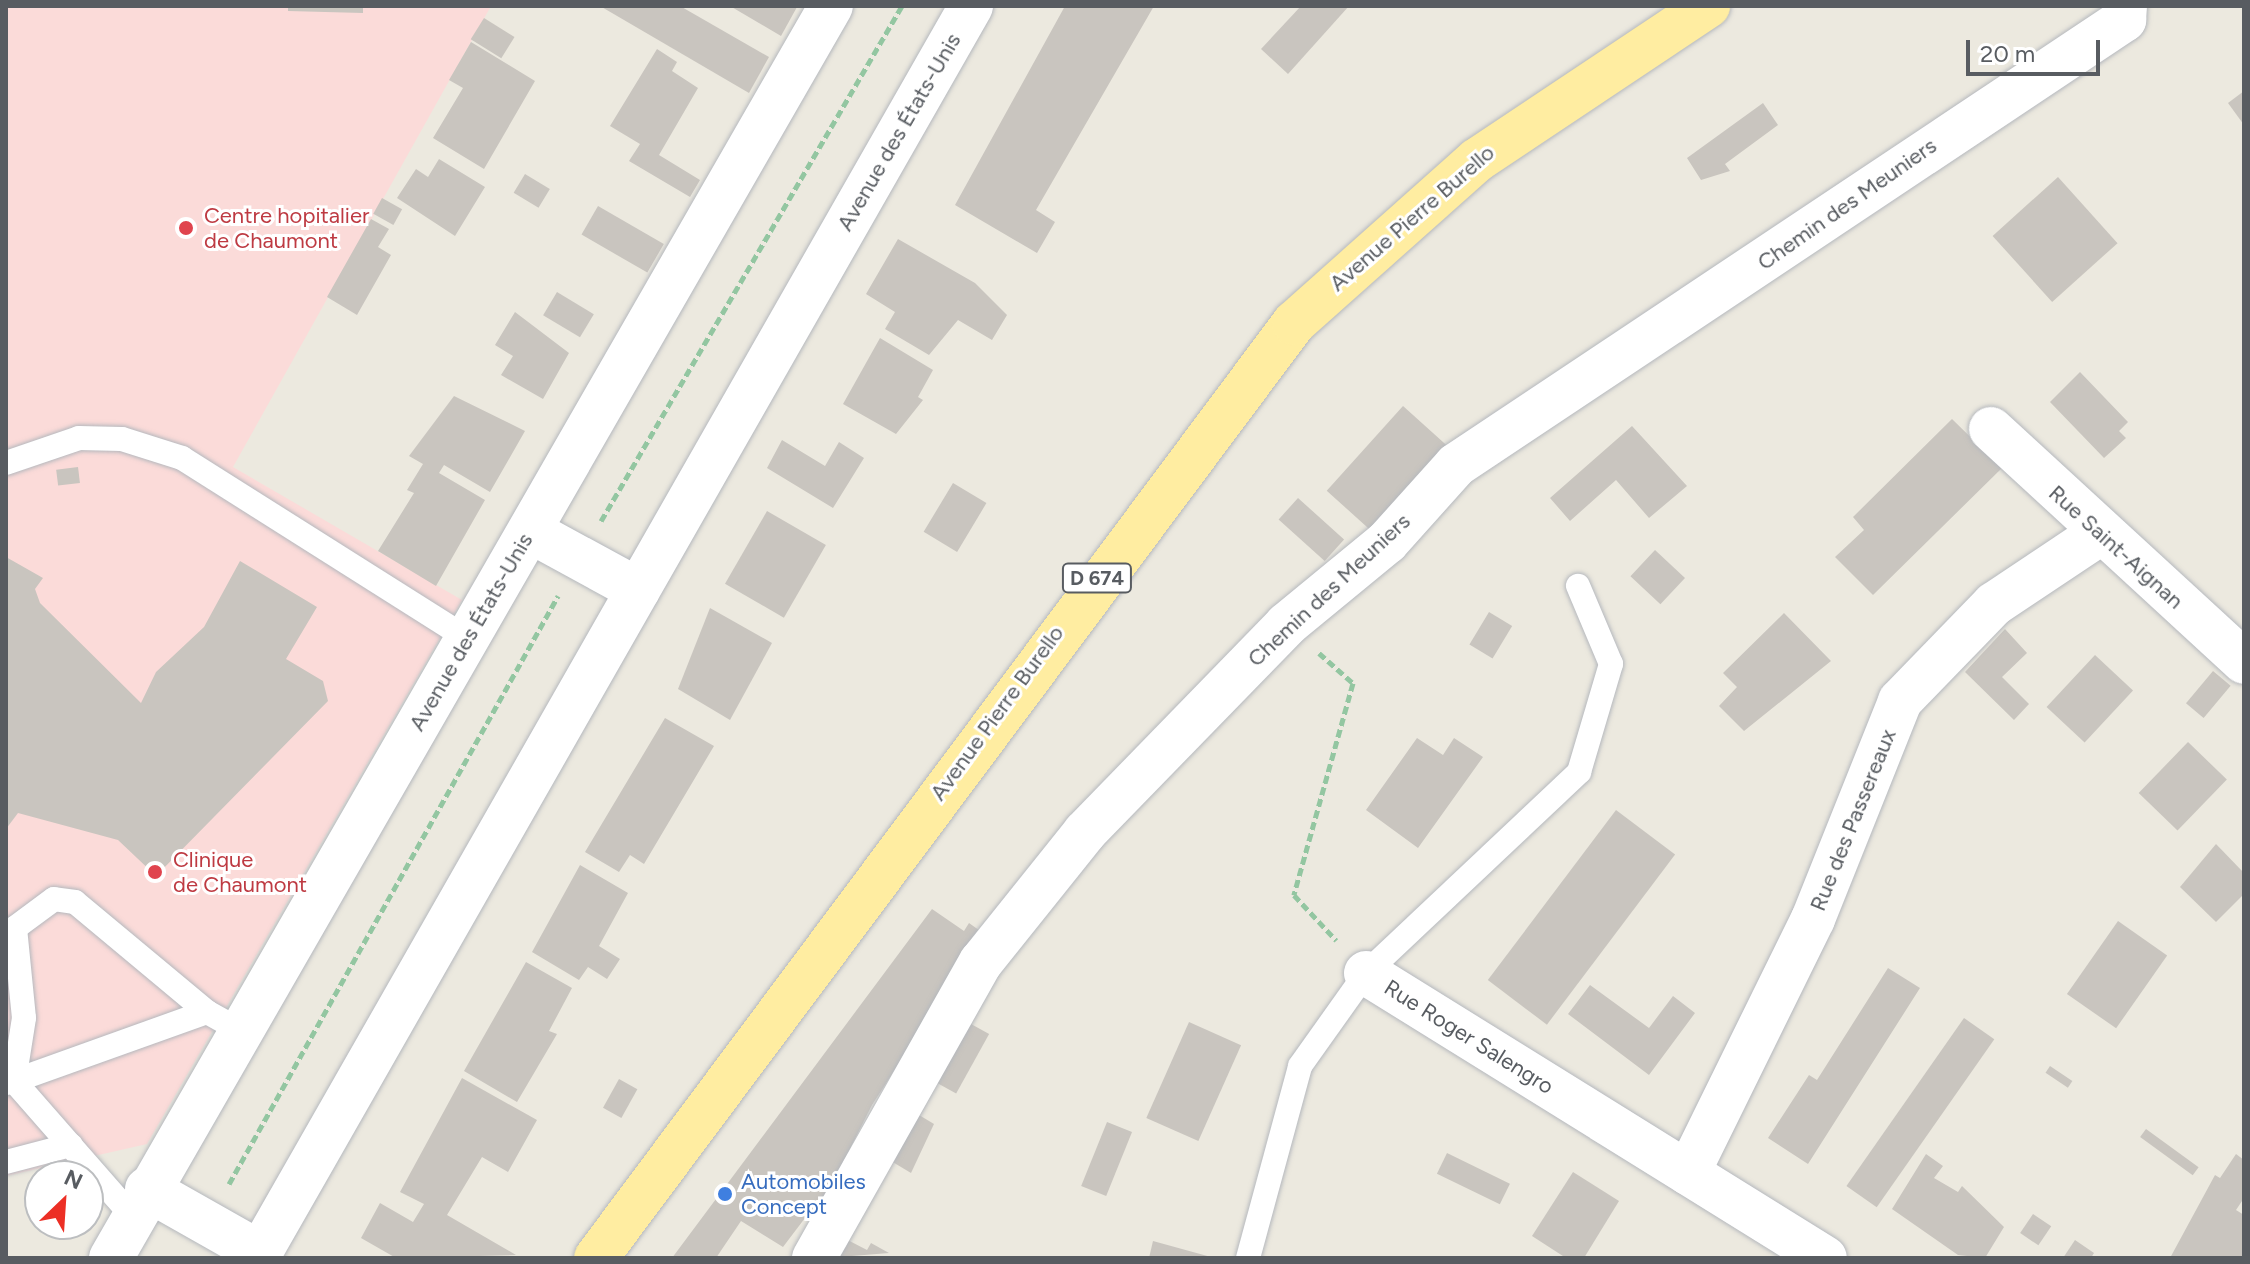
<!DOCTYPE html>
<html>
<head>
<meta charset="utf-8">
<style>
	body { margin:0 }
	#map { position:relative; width:2250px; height:1264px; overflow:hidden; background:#ece9df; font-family:Figtree,sans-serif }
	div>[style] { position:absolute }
	.medical>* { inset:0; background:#fbdbd9 }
	.building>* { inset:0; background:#c9c5bf; transform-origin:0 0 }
	.path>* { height:5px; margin-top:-2.5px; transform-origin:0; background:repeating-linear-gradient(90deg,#93c6a1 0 8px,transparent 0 12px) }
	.roads { filter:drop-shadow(0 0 2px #b5b8bd) drop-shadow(0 0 2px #b5b8bd) }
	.lane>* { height:24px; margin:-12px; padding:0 12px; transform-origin:12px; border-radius:12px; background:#fff }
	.street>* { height:44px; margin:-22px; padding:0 22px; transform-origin:22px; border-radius:22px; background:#fff }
	.primary>* { height:44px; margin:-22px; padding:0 22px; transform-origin:22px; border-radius:22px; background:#ffeda1 }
	.dots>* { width:22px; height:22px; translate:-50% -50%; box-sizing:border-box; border:4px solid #fff; border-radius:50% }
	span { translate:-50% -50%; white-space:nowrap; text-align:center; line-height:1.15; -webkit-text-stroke:6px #fff; paint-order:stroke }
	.shield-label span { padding:2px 6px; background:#fff; border:2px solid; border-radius:6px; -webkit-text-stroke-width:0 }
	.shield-label { font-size:20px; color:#585c61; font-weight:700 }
	.street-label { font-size:22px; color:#585c61 }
	.health-label { font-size:22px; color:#be3a42 }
	.left { translate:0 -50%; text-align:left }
	.shop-label { font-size:22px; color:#366cbe }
	.frame { position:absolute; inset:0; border:8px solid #585c61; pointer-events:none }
	.north { position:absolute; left:24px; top:1160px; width:80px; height:80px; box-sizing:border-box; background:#fff; border:2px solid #bcbec0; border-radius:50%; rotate:25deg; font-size:22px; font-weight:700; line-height:32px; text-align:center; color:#585c61 }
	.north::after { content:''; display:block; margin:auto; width:28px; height:36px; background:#ec2f25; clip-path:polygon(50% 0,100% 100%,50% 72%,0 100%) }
	.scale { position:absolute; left:1966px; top:40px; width:134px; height:36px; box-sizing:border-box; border:4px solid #585c61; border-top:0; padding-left:10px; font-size:24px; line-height:28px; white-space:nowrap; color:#585c61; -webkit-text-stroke:6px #fff; paint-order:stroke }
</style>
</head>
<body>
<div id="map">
	<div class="medical">
		<i style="clip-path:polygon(6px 6px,491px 6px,233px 467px,462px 600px,147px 1144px,6px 1176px)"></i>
	</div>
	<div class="building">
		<i style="clip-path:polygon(288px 6px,363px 6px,363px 13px,288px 11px)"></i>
		<i style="clip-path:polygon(600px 6px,680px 6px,769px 57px,749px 93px)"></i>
		<i style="clip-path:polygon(730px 6px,794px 6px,797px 7px,781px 36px)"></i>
		<i style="clip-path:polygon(1065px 6px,1154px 6px,1036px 210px,1055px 222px,1037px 253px,955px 205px)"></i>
		<i style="clip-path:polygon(1301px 6px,1349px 6px,1288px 74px,1261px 49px)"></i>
		<i style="left:484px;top:18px;width:36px;height:25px;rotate:32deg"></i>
		<i style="clip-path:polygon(471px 42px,535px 81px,484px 169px,433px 138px,463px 88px,449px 80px)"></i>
		<i style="clip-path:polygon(657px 49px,677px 62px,672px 71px,698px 88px,659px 155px,700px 180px,690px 197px,629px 161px,640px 144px,610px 126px)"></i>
		<i style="clip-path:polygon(2244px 91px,2244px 125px,2228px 103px)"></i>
		<i style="clip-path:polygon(1763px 103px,1778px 125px,1725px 164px,1730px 171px,1701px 180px,1687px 158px)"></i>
		<i style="clip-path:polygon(439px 159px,485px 187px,455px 236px,397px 198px,416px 169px,428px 177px)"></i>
		<i style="left:525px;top:174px;width:29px;height:22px;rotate:31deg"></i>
		<i style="left:2058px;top:177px;width:89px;height:88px;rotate:48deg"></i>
		<i style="left:382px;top:198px;width:23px;height:18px;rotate:29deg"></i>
		<i style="left:598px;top:206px;width:76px;height:33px;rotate:30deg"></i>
		<i style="clip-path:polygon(371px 219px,389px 229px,378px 247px,391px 255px,357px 315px,327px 297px)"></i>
		<i style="clip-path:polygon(898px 239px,975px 283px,1007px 315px,992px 340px,958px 320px,929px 355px,885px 329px,895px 312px,866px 294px)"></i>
		<i style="left:557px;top:292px;width:43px;height:27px;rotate:31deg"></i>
		<i style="clip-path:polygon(515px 312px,569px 353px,543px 399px,501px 375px,513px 356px,495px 345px)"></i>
		<i style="clip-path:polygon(880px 338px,933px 370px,918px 397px,923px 400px,896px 434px,843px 404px)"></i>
		<i style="clip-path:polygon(2080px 372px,2128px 422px,2119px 431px,2126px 438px,2104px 458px,2050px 402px)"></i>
		<i style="clip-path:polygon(454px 396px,525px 431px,490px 492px,444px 465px,439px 473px,485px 500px,436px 586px,378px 551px,414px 493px,407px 490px,423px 464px,409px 456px)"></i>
		<i style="left:1403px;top:406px;width:59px;height:114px;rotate:42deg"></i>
		<i style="clip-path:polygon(1952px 419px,2002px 468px,1873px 595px,1835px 557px,1864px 530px,1853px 517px)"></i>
		<i style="clip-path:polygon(1632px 426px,1687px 486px,1649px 518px,1616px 480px,1570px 521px,1550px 498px)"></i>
		<i style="clip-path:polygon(782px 440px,825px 466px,839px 442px,864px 458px,833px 508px,767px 468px)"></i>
		<i style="left:78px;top:467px;width:16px;height:22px;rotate:83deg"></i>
		<i style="left:953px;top:483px;width:39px;height:57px;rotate:31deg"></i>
		<i style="left:1298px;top:498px;width:62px;height:29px;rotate:42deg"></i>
		<i style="left:767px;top:511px;width:68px;height:84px;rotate:30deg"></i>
		<i style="left:1655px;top:550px;width:41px;height:36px;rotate:43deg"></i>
		<i style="clip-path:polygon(6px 557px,43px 578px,35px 589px,40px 603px,141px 703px,156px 672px,204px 627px,240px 561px,317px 607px,286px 659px,323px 681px,328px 701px,156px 876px,118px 840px,18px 813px,6px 829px)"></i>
		<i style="clip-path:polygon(710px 608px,772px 643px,730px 720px,678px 689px)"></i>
		<i style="left:1489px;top:612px;width:27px;height:38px;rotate:31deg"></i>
		<i style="clip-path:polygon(1784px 613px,1831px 661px,1744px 731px,1719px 706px,1737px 687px,1723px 673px)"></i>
		<i style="clip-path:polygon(2005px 629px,2027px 653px,2002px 677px,2029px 704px,2014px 720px,1965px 672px)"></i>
		<i style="left:2095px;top:655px;width:52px;height:71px;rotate:43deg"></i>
		<i style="left:2213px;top:671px;width:23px;height:42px;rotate:40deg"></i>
		<i style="clip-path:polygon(665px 718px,714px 746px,644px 864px,630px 855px,619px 872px,585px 852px)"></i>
		<i style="clip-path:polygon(1417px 738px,1443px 755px,1454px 738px,1483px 757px,1418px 848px,1366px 810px)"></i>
		<i style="left:2188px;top:742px;width:54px;height:71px;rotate:44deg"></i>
		<i style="left:1616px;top:810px;width:74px;height:213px;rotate:37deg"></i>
		<i style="clip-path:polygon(2216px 844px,2244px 873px,2244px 894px,2216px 922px,2180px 887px)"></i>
		<i style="clip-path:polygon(580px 865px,628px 893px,599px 946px,620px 959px,607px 979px,588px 967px,579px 980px,532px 952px)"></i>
		<i style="clip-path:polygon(932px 909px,964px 931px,969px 923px,983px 933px,872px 1105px,813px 1222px,805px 1218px,783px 1247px,741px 1221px,716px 1258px,672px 1258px)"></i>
		<i style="left:2118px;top:921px;width:60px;height:89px;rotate:35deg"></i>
		<i style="clip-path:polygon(526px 962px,572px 988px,549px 1031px,557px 1034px,517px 1102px,464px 1071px)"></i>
		<i style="clip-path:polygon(1888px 968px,1920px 988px,1808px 1164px,1768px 1138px,1809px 1075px,1817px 1080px)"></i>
		<i style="clip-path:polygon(1590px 985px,1649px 1028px,1673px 996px,1695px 1013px,1649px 1075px,1568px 1014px)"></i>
		<i style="left:1964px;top:1018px;width:37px;height:205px;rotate:35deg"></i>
		<i style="left:962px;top:1019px;width:31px;height:68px;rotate:29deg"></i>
		<i style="left:1189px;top:1022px;width:57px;height:105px;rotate:24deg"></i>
		<i style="left:2050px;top:1066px;width:27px;height:8px;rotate:34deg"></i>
		<i style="clip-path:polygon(462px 1078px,537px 1120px,508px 1172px,482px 1157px,447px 1215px,516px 1255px,396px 1258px,361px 1238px,380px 1203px,413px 1222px,424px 1204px,400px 1192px)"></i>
		<i style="left:619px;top:1079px;width:21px;height:33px;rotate:29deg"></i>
		<i style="clip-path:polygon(909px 1109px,934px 1124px,911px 1173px,881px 1155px)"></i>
		<i style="left:1107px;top:1122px;width:27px;height:69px;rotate:22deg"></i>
		<i style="left:2146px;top:1129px;width:65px;height:10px;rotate:36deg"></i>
		<i style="left:1447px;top:1153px;width:70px;height:23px;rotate:26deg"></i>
		<i style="clip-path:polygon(1926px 1154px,1943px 1166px,1934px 1178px,1958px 1192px,1962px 1186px,2004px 1227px,1985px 1258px,1958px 1255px,1892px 1209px)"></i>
		<i style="clip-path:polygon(2236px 1154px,2244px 1160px,2244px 1198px,2236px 1210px,2244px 1215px,2244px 1258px,2170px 1258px,2215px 1175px,2220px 1178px)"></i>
		<i style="clip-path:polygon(1573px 1172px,1619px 1201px,1584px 1258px,1566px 1258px,1532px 1236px)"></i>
		<i style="left:2033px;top:1214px;width:22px;height:23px;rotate:34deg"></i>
		<i style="clip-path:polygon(838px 1235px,867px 1250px,871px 1243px,889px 1253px,827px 1258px)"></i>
		<i style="clip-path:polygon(2075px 1240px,2094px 1253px,2091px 1258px,2063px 1258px)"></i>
		<i style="clip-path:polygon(1153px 1241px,1211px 1257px,1211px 1258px,1149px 1258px)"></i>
	</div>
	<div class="path">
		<i style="left:601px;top:521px;width:597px;rotate:-59.7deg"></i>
		<i style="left:1319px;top:653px;width:45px;rotate:41.4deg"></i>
		<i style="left:1353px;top:683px;width:220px;rotate:105.6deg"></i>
		<i style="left:1294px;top:895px;width:62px;rotate:47deg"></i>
		<i style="left:229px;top:1184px;width:674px;rotate:-60.77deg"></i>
	</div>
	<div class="roads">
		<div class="lane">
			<i style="left:6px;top:463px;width:77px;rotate:-18.9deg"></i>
			<i style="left:79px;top:438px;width:43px;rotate:1.3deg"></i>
			<i style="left:122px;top:439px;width:63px;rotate:17.6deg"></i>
			<i style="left:182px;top:458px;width:337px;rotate:32.3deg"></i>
			<i style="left:207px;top:1012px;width:172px;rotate:-140.2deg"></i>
			<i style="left:75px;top:902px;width:21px;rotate:-172deg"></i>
			<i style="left:54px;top:899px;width:49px;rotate:143.4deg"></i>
			<i style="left:15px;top:928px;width:90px;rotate:84.3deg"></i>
			<i style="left:24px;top:1018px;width:64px;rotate:99deg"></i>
			<i style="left:14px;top:1081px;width:205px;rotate:-19.7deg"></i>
			<i style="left:207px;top:1012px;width:35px;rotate:29deg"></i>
			<i style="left:6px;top:1083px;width:8px;rotate:-14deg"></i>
			<i style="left:14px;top:1081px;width:181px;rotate:48.8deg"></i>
			<i style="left:6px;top:1162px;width:67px;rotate:-14.7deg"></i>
			<i style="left:1248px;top:1258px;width:199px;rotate:-74.8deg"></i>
			<i style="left:1300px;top:1066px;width:114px;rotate:-54.6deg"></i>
			<i style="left:1366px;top:973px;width:293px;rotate:-43.3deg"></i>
			<i style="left:1579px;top:772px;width:113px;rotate:-73.5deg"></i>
			<i style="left:1611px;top:664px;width:85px;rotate:-112.9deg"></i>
		</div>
		<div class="street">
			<i style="left:1991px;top:429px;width:344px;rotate:42.6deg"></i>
			<i style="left:530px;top:531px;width:123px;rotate:28.6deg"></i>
			<i style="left:1366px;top:973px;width:540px;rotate:31.84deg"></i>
			<i style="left:1688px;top:1173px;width:283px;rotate:-63.8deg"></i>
			<i style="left:1813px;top:919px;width:235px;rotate:-68.2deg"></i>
			<i style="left:1900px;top:701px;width:135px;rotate:-45.9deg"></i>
			<i style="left:1994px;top:604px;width:126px;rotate:-33.7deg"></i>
			<i style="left:147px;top:1189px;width:130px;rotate:29.5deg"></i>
			<i style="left:111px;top:1258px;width:1444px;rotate:-60.1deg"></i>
			<i style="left:257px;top:1258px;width:1441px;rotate:-60.3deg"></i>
			<i style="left:814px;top:1258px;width:340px;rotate:-60.6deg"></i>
			<i style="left:981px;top:962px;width:166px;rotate:-51.3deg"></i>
			<i style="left:1085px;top:832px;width:289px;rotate:-45.8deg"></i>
			<i style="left:1286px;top:625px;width:131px;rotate:-39.4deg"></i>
			<i style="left:1387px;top:542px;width:103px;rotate:-48.1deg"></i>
			<i style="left:1456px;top:465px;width:803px;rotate:-33.67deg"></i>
			<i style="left:2124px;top:20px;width:14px;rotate:-86deg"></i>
		</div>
		<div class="primary">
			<i style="left:596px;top:1258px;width:1167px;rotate:-53.26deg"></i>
			<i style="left:1294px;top:323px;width:245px;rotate:-41.7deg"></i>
			<i style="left:1477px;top:160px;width:278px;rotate:-33.7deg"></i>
		</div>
	</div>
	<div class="dots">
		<i style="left:186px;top:228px;background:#e0444e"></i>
		<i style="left:155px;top:872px;background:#e0444e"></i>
		<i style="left:725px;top:1194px;background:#3f7fe0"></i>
	</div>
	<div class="shield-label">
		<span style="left:1097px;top:578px">D 674</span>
	</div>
	<div class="street-label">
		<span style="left:899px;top:132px;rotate:-60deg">Avenue des États-Unis</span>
		<span style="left:1847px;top:204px;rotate:-35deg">Chemin des Meuniers</span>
		<span style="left:1412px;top:218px;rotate:-41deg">Avenue Pierre Burello</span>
		<span style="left:2116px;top:547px;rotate:42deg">Rue Saint-Aignan</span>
		<span style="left:1329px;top:590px;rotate:-43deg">Chemin des Meuniers</span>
		<span style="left:471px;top:632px;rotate:-60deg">Avenue des États-Unis</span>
		<span style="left:997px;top:713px;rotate:-54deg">Avenue Pierre Burello</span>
		<span style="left:1853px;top:820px;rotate:-68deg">Rue des Passereaux</span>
		<span style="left:1469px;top:1037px;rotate:32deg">Rue Roger Salengro</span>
	</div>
	<div class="health-label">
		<span class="left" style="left:204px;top:228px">Centre hopitalier<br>de Chaumont</span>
		<span class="left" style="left:173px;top:872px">Clinique<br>de Chaumont</span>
	</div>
	<div class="shop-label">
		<span class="left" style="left:741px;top:1194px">Automobiles<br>Concept</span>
	</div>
	<div class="frame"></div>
	<div class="north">N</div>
	<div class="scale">20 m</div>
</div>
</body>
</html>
